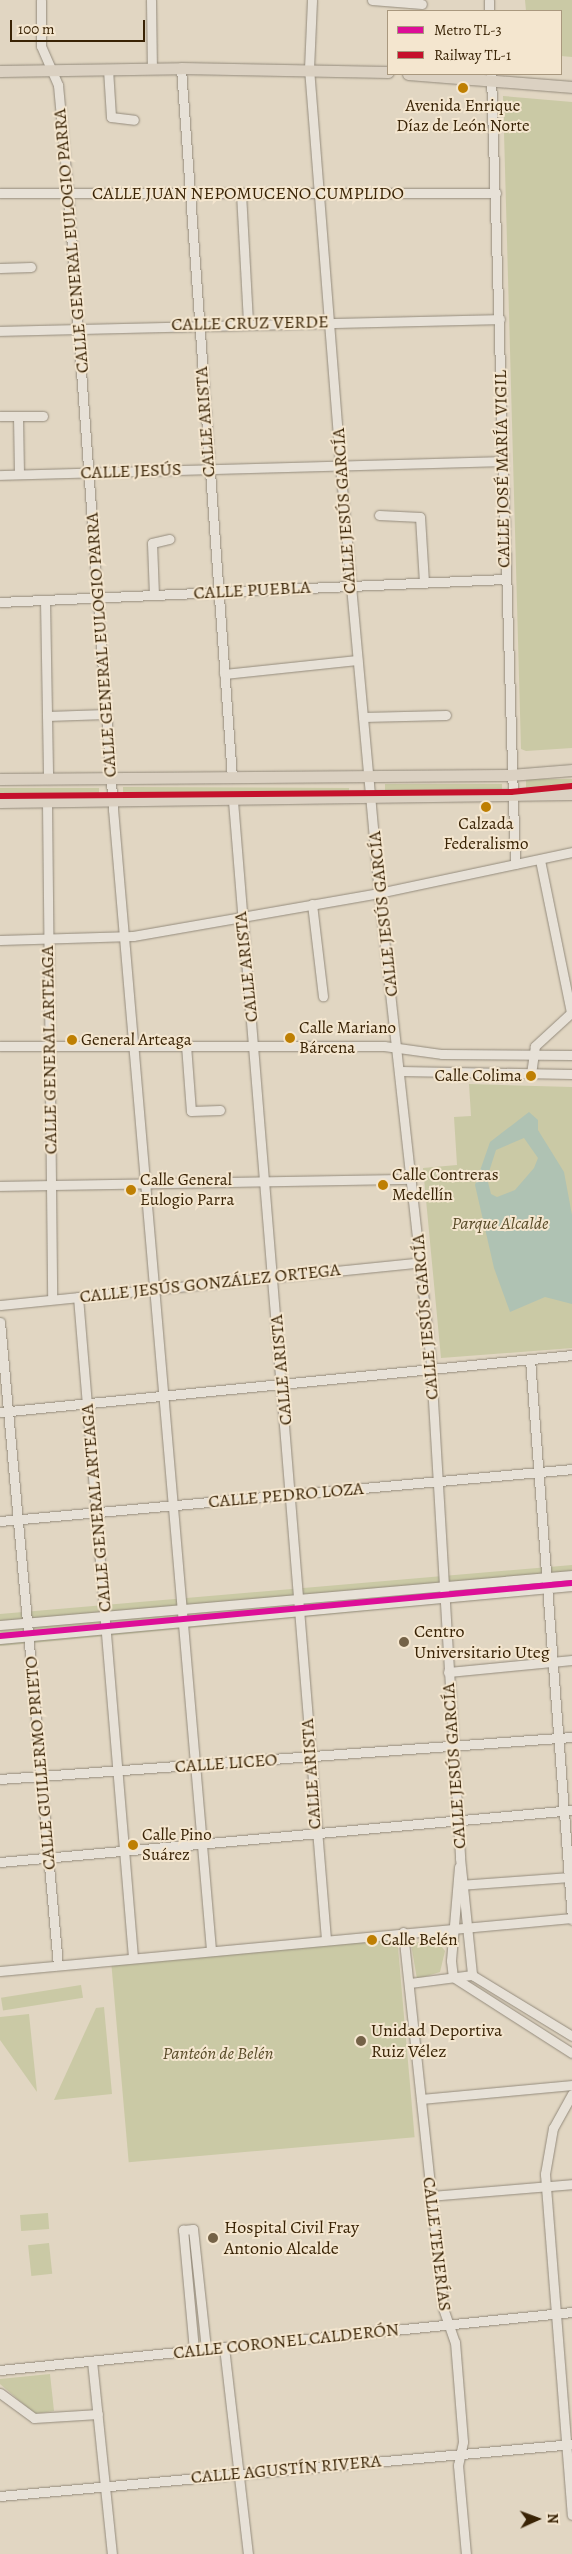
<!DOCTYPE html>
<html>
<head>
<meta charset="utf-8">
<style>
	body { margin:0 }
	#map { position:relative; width:572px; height:2554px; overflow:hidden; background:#e1d6c2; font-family:Alegreya,serif }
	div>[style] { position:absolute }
	.green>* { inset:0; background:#cac9a5; transform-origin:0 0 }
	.water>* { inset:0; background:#afc2b3 }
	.roads { filter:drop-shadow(0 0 1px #948b7c) drop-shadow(0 0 1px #948b7c) }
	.minor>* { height:9px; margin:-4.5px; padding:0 4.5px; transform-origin:4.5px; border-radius:4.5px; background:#e7e1d7 }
	.major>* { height:11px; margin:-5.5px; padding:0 5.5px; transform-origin:5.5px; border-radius:5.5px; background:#dbd1c2 }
	.rail-1>* { height:6px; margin:-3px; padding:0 3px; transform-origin:3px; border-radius:3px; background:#c5112c }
	.metro-1>* { height:6px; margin:-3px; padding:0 3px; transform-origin:3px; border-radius:3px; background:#dd0e98 }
	.dots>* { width:14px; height:14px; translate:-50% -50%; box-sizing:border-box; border:2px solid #f4e6cf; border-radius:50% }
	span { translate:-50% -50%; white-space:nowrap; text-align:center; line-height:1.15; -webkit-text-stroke:4px #f4e6cf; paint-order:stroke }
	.bus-label { font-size:17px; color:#392305 }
	.left { translate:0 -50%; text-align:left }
	.right { translate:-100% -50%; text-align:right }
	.street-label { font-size:18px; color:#392305 }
	.park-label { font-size:18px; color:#584a27; font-style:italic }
	.poi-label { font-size:18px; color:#392305 }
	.legend { position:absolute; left:387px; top:10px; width:175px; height:65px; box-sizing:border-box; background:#f4e6cf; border:1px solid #a9987e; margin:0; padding:6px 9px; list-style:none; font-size:15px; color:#392305 }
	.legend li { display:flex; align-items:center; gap:10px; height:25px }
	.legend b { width:25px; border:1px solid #a9987e }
	.north { position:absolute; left:512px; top:2494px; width:50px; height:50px; -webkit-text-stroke:4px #f4e6cf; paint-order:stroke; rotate:88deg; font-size:14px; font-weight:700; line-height:20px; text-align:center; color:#392305 }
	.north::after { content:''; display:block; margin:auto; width:18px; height:22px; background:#392305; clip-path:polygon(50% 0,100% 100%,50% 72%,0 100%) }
	.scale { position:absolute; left:10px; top:20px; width:135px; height:22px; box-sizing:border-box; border:2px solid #392305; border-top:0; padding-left:6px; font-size:15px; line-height:18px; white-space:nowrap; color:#392305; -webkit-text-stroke:4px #f4e6cf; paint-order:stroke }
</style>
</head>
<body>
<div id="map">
	<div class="green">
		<i style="clip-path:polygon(525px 0,572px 0,572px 57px,561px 56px,561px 11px,526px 11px)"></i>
		<i style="clip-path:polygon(503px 96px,572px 102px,572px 748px,526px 751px,521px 749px)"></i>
		<i style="left:572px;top:779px;width:11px;height:46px;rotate:90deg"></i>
		<i style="left:502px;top:784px;width:11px;height:117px;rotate:90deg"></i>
		<i style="clip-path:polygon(123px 787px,349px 788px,349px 792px,123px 799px)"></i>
		<i style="left:0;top:788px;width:99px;height:11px"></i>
		<i style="clip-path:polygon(469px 1084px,572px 1087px,572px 1348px,441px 1358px,423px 1168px,457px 1165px,454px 1117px,471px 1116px)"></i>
		<i style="clip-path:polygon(572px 1565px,572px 1591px,0 1646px,0 1614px)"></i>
		<i style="left:397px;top:1936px;width:202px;height:287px;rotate:85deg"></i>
		<i style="clip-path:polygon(435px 1938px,445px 1951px,440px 1972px,417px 1979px,411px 1944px)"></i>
		<i style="left:81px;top:1985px;width:13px;height:81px;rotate:81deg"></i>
		<i style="clip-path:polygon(104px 2007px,112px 2094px,54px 2100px,96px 2008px)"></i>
		<i style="clip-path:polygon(29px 2014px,37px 2092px,0 2040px,0 2017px)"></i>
		<i style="left:48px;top:2213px;width:16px;height:28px;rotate:86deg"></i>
		<i style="left:49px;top:2243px;width:31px;height:21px;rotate:84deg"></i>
		<i style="clip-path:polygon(50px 2374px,54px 2411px,35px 2414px,0 2384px,0 2379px)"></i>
	</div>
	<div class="water">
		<i style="clip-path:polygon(evenodd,529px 1112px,538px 1120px,538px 1130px,564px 1172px,572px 1215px,572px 1304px,545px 1297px,510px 1312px,494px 1268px,475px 1185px,490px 1142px,529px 1112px,524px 1138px,538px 1158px,534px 1168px,515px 1190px,497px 1197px,491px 1194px,487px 1178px,496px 1150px,524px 1138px)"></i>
	</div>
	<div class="roads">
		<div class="minor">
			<i style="left:41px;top:0;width:46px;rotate:90deg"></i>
			<i style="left:41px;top:46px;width:43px;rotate:66.4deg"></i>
			<i style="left:58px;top:85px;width:108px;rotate:84.7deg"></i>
			<i style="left:68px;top:193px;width:618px;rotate:85.82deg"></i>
			<i style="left:113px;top:809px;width:1145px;rotate:85.09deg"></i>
			<i style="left:151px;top:0;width:68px;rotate:89.2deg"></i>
			<i style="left:312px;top:0;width:68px;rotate:92.5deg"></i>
			<i style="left:309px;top:68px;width:398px;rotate:85.5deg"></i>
			<i style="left:340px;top:465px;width:430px;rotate:84.8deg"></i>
			<i style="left:379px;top:893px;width:477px;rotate:83.7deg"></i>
			<i style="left:431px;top:1367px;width:492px;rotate:86.6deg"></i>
			<i style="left:460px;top:1858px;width:118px;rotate:84.1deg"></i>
			<i style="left:372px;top:0;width:50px;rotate:4.6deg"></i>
			<i style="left:489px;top:0;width:11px;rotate:90deg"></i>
			<i style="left:181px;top:68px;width:711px;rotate:85.89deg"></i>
			<i style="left:108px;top:69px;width:48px;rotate:86.4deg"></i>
			<i style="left:111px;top:117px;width:23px;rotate:7deg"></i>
			<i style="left:491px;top:74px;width:790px;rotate:88.26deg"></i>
			<i style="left:0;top:193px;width:496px"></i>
			<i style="left:241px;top:193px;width:130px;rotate:86.9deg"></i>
			<i style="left:0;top:268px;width:31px;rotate:-2deg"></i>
			<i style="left:0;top:331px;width:500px;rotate:-1.37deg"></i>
			<i style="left:0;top:416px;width:43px"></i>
			<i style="left:18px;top:416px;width:58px;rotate:89deg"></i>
			<i style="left:0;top:475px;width:501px;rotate:-1.6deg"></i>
			<i style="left:379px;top:515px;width:41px;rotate:2.8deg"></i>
			<i style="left:420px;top:517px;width:66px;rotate:86.5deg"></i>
			<i style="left:154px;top:595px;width:52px;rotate:-92.2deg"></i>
			<i style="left:152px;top:543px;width:18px;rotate:-13deg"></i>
			<i style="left:45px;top:600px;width:179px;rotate:89deg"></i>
			<i style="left:0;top:602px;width:505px;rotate:-2.61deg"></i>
			<i style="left:224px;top:674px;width:134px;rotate:-6deg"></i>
			<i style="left:47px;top:716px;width:59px;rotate:-1.9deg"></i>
			<i style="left:363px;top:717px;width:83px;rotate:-1.4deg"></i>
			<i style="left:233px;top:801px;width:1143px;rotate:85.33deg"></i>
			<i style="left:47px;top:802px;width:497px;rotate:89.4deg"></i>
			<i style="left:540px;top:860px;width:156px;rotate:78.5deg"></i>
			<i style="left:312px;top:904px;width:93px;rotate:83.2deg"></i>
			<i style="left:0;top:940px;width:133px;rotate:-1.7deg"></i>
			<i style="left:133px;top:936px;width:250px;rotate:-9.9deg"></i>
			<i style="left:379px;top:893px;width:197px;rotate:-12deg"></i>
			<i style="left:186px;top:1045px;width:66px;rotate:85.7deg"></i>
			<i style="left:191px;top:1111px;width:29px;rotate:-2deg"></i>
			<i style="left:0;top:1046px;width:384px"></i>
			<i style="left:384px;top:1046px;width:59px;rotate:7.9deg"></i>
			<i style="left:442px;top:1054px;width:130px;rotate:0.4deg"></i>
			<i style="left:400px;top:1071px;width:172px;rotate:1deg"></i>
			<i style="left:531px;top:1074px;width:28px;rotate:-82deg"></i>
			<i style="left:535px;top:1046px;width:50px;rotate:-42.6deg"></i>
			<i style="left:0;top:1186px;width:411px;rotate:-1deg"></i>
			<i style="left:78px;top:1297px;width:663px;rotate:85.24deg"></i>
			<i style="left:0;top:1305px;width:422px;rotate:-5.8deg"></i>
			<i style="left:0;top:1322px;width:646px;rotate:84.85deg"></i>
			<i style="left:530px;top:1359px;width:562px;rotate:85.71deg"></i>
			<i style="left:0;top:1412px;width:575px;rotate:-5.69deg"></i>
			<i style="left:0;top:1521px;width:574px;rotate:-5.19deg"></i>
			<i style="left:0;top:1625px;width:574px;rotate:-5deg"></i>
			<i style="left:0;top:1639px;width:574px;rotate:-5.29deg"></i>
			<i style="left:448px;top:1672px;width:125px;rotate:-5.5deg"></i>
			<i style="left:0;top:1779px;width:574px;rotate:-4.2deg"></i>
			<i style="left:0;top:1862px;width:574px;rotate:-5.19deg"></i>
			<i style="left:459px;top:1867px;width:94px;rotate:94.9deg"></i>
			<i style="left:451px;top:1961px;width:16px;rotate:83deg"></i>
			<i style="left:453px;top:1977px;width:141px;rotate:32.6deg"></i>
			<i style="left:460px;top:1885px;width:109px;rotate:-4.2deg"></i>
			<i style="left:403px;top:1932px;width:378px;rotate:83.9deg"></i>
			<i style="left:443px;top:2308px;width:36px;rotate:71deg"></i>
			<i style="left:455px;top:2342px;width:100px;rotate:85.4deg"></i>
			<i style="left:463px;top:2442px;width:24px;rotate:102deg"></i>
			<i style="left:458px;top:2465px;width:89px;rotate:84.9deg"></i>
			<i style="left:0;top:1971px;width:574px;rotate:-5.29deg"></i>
			<i style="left:410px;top:1983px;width:63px;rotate:-7.4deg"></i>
			<i style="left:472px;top:1975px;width:117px;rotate:31.4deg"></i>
			<i style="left:572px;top:2094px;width:39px;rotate:119deg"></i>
			<i style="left:553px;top:2128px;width:47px;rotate:99.9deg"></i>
			<i style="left:545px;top:2174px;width:342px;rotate:85.5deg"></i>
			<i style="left:421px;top:2099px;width:152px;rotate:-5.3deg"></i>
			<i style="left:430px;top:2196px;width:143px;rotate:-4.8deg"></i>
			<i style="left:224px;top:2347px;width:208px;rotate:83.4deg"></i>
			<i style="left:194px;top:2350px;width:121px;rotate:-95.2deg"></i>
			<i style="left:183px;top:2230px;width:10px;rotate:-6deg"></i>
			<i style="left:193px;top:2229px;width:121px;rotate:83.8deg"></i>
			<i style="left:92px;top:2361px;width:194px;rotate:84.1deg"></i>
			<i style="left:0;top:2370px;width:575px;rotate:-5.79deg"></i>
			<i style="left:0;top:2393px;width:42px;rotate:36.3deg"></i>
			<i style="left:34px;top:2418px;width:64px;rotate:-3.6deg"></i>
			<i style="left:0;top:2496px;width:574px;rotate:-5.19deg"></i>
		</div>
		<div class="major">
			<i style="left:0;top:71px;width:181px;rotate:-0.9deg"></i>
			<i style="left:181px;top:68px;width:207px;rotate:1.1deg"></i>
			<i style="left:408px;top:74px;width:165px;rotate:4.5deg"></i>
			<i style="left:0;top:779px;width:510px;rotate:-0.45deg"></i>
			<i style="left:510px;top:775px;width:62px;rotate:-4.6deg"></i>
			<i style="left:0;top:802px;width:572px;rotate:-0.8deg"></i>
		</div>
	</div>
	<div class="rail-1">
		<i style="left:0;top:796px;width:511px;rotate:-0.45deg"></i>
		<i style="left:511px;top:792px;width:61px;rotate:-5.6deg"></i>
	</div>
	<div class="metro-1">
		<i style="left:0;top:1636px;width:574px;rotate:-5.29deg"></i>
	</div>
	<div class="dots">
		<i style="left:463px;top:88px;background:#be7f02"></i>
		<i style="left:486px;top:807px;background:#be7f02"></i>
		<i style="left:290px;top:1038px;background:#be7f02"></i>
		<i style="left:72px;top:1040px;background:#be7f02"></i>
		<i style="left:531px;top:1076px;background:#be7f02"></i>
		<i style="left:383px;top:1185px;background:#be7f02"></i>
		<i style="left:131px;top:1190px;background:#be7f02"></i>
		<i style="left:404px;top:1642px;background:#746247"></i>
		<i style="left:133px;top:1845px;background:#be7f02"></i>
		<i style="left:372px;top:1940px;background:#be7f02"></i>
		<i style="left:361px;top:2041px;background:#746247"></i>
		<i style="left:213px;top:2238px;background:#746247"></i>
	</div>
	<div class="bus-label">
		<span style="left:463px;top:116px">Avenida Enrique<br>Díaz de León Norte</span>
		<span style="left:486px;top:834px">Calzada<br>Federalismo</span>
		<span class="left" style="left:299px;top:1038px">Calle Mariano<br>Bárcena</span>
		<span class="left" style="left:81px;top:1040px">General Arteaga</span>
		<span class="right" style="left:522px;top:1076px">Calle Colima</span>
		<span class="left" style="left:392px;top:1185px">Calle Contreras<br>Medellín</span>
		<span class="left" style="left:140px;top:1190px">Calle General<br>Eulogio Parra</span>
		<span class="left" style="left:142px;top:1845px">Calle Pino<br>Suárez</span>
		<span class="left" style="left:381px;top:1940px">Calle Belén</span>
	</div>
	<div class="street-label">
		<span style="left:248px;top:193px">CALLE JUAN NEPOMUCENO CUMPLIDO</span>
		<span style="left:71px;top:241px;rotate:-95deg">CALLE GENERAL EULOGIO PARRA</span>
		<span style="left:250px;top:323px;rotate:-1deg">CALLE CRUZ VERDE</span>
		<span style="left:205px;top:422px;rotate:-94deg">CALLE ARISTA</span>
		<span style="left:502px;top:469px;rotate:-91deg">CALLE JOSÉ MARÍA VIGIL</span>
		<span style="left:131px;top:471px;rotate:-2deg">CALLE JESÚS</span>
		<span style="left:344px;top:511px;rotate:-94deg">CALLE JESÚS GARCÍA</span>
		<span style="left:252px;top:590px;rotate:-3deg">CALLE PUEBLA</span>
		<span style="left:101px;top:645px;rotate:-94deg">CALLE GENERAL EULOGIO PARRA</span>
		<span style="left:383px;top:914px;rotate:-96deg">CALLE JESÚS GARCÍA</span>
		<span style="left:246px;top:967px;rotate:-96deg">CALLE ARISTA</span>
		<span style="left:49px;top:1050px;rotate:-91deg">CALLE GENERAL ARTEAGA</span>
		<span style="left:210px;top:1283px;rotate:-6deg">CALLE JESÚS GONZÁLEZ ORTEGA</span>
		<span style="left:425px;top:1317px;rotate:-95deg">CALLE JESÚS GARCÍA</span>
		<span style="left:281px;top:1370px;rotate:-95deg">CALLE ARISTA</span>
		<span style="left:286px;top:1495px;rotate:-5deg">CALLE PEDRO LOZA</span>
		<span style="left:96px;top:1508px;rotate:-95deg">CALLE GENERAL ARTEAGA</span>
		<span style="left:40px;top:1763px;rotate:-95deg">CALLE GUILLERMO PRIETO</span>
		<span style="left:226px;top:1763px;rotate:-4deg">CALLE LICEO</span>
		<span style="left:454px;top:1766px;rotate:-94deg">CALLE JESÚS GARCÍA</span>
		<span style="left:311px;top:1774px;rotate:-94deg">CALLE ARISTA</span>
		<span style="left:437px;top:2244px;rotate:83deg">CALLE TENERÍAS</span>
		<span style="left:286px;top:2341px;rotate:-6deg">CALLE CORONEL CALDERÓN</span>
		<span style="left:286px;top:2469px;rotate:-5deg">CALLE AGUSTÍN RIVERA</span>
	</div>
	<div class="park-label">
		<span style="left:500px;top:1223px">Parque Alcalde</span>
		<span style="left:218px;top:2053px">Panteón de Belén</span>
	</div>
	<div class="poi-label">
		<span class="left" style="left:414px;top:1642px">Centro<br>Universitario Uteg</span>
		<span class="left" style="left:371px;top:2041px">Unidad Deportiva<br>Ruiz Vélez</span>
		<span class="left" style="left:224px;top:2238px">Hospital Civil Fray<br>Antonio Alcalde</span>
	</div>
	<ul class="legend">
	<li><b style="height:6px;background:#dd0e98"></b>Metro TL-3</li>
	<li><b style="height:6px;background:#c5112c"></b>Railway TL-1</li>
	</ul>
	<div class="north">N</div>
	<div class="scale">100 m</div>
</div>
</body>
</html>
